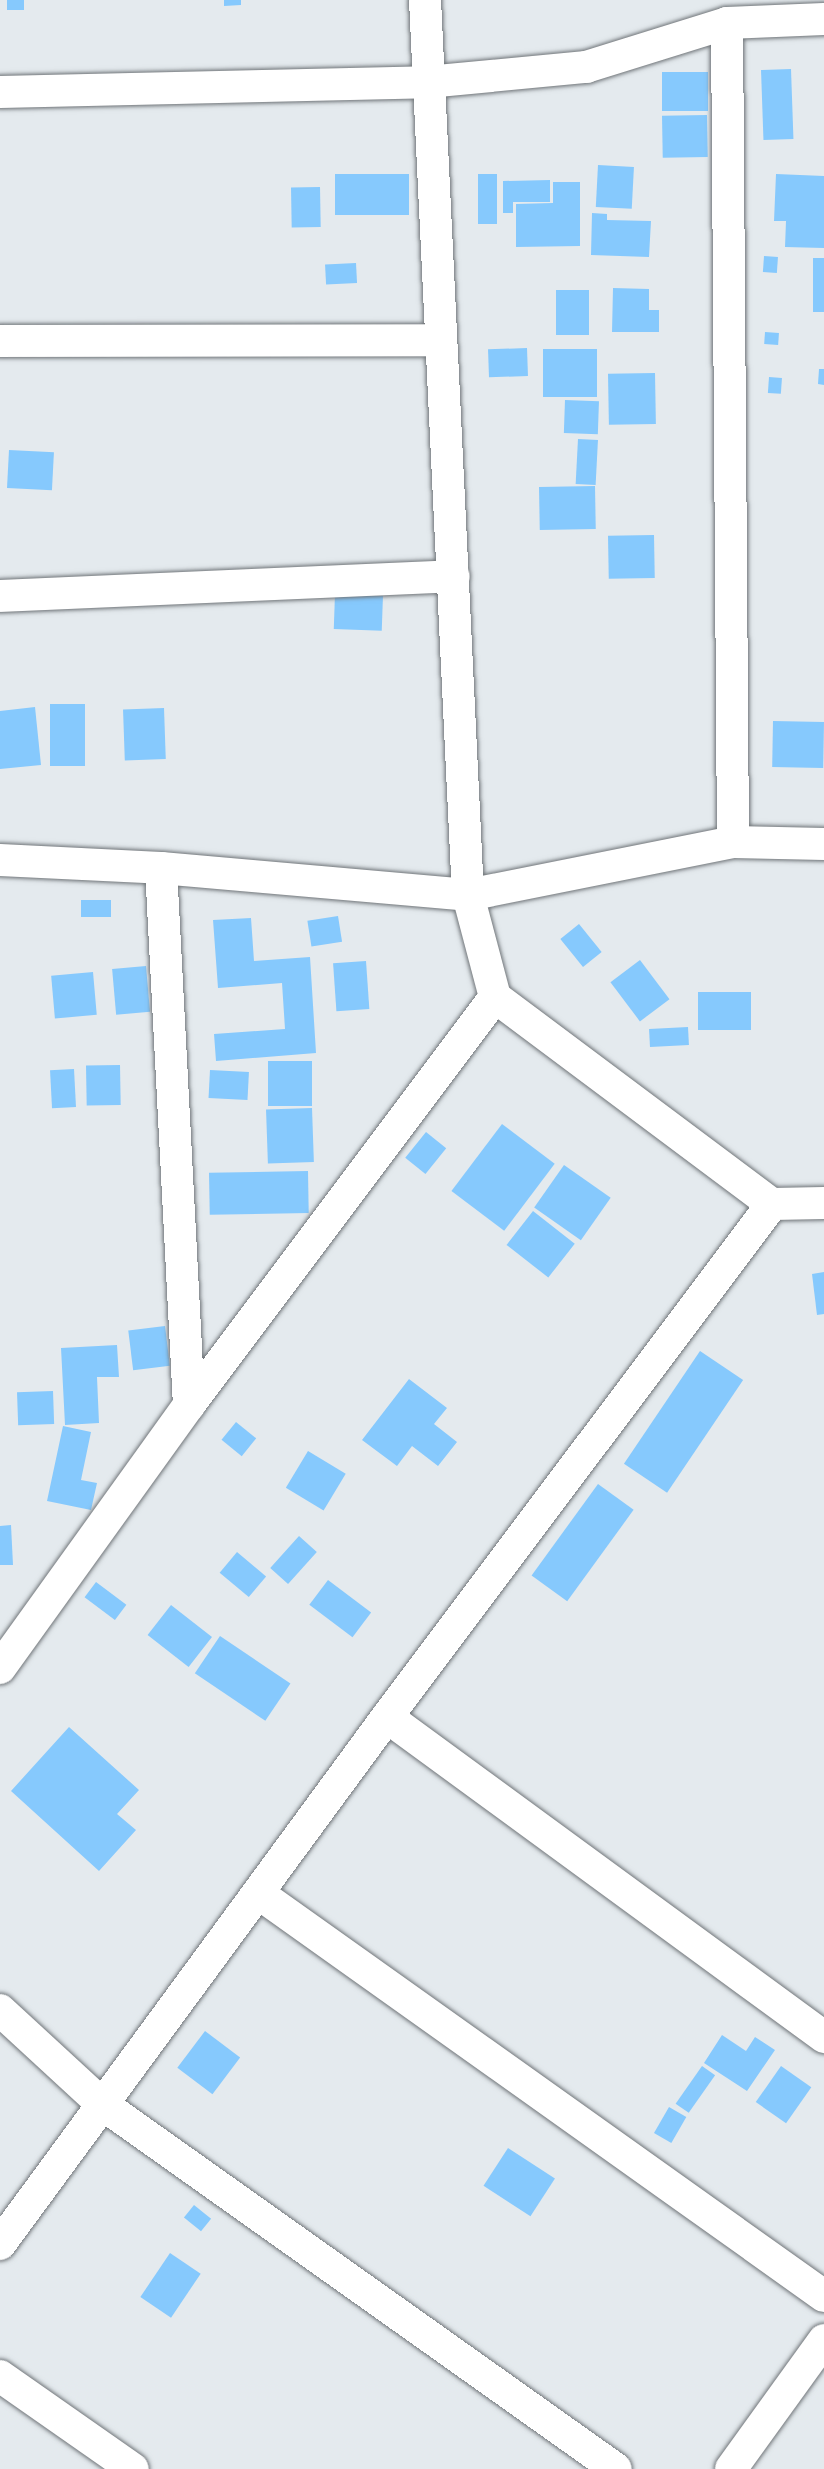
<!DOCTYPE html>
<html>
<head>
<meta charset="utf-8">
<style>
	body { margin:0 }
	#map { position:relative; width:824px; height:2469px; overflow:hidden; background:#e4eaee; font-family:Jost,sans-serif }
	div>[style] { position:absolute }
	.building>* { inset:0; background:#86c9fd; transform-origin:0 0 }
	.roads { filter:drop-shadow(0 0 2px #707579) drop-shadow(0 0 2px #707579) }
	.street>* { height:32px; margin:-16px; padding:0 16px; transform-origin:16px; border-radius:16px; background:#fff }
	span { translate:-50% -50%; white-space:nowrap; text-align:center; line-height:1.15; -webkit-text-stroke:4.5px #f1f7fc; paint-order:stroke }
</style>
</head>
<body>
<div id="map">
	<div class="building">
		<i style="left:7px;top:0;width:17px;height:10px"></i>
		<i style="clip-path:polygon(224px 0,241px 0,241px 5px,224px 6px)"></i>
		<i style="left:791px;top:69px;width:70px;height:30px;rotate:88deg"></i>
		<i style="left:662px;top:72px;width:46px;height:39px"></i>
		<i style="left:707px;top:115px;width:42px;height:45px;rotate:89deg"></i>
		<i style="left:598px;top:165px;width:36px;height:42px;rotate:3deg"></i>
		<i style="left:409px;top:174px;width:41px;height:74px;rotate:90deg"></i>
		<i style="left:478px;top:174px;width:19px;height:50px"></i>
		<i style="clip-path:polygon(776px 174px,824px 176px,824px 248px,785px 247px,786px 221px,774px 221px)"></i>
		<i style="clip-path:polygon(550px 180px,550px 202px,513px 202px,513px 213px,503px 213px,503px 181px)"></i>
		<i style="clip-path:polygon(553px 182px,580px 182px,580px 246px,516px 247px,516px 204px,553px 203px)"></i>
		<i style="left:320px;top:187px;width:40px;height:29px;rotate:89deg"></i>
		<i style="clip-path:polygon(592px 213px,607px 214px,607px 220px,651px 221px,649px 257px,591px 255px)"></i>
		<i style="left:764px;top:256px;width:14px;height:16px;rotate:4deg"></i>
		<i style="left:813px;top:258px;width:11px;height:54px"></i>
		<i style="left:356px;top:263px;width:20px;height:31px;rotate:87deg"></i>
		<i style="clip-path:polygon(613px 288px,649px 289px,649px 310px,659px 310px,659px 332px,612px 332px)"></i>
		<i style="left:556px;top:290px;width:33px;height:45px"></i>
		<i style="left:765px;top:332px;width:14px;height:12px;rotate:4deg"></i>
		<i style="left:527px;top:348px;width:28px;height:39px;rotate:88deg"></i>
		<i style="left:543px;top:349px;width:54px;height:48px"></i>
		<i style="clip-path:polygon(819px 369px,824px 369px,824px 385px,818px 384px)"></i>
		<i style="left:655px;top:373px;width:51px;height:47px;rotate:89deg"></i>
		<i style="left:769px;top:377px;width:13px;height:16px;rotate:4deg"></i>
		<i style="left:565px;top:400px;width:34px;height:33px;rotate:2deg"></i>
		<i style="left:578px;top:439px;width:20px;height:45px;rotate:3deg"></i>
		<i style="left:9px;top:450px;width:45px;height:38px;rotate:3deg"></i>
		<i style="left:595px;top:486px;width:43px;height:56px;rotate:89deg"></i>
		<i style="left:654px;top:535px;width:43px;height:46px;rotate:89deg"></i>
		<i style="left:335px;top:594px;width:48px;height:35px;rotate:2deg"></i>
		<i style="left:85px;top:704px;width:62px;height:35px;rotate:90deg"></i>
		<i style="clip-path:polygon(35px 707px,41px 765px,0 769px,0 711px)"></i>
		<i style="left:164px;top:708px;width:51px;height:41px;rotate:88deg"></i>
		<i style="left:773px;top:721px;width:51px;height:46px;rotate:1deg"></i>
		<i style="left:111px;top:900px;width:17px;height:30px;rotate:90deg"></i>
		<i style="left:338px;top:916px;width:26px;height:31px;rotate:81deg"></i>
		<i style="clip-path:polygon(251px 918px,254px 961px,310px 957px,316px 1053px,216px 1061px,214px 1034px,285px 1029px,282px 983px,218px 988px,213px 920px)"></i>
		<i style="left:579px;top:924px;width:36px;height:24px;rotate:51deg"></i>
		<i style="left:640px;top:960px;width:49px;height:37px;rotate:53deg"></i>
		<i style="left:366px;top:961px;width:48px;height:33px;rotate:86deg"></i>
		<i style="left:146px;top:966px;width:46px;height:34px;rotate:85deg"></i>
		<i style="left:93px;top:972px;width:43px;height:42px;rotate:85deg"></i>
		<i style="left:698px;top:992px;width:53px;height:38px"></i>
		<i style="left:688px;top:1027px;width:18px;height:39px;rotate:87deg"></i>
		<i style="left:268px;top:1061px;width:44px;height:45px"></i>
		<i style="left:120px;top:1065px;width:40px;height:34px;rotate:89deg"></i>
		<i style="left:74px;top:1069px;width:38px;height:24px;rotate:87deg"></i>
		<i style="left:210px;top:1070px;width:39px;height:28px;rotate:3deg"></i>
		<i style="left:312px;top:1108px;width:54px;height:46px;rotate:88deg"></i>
		<i style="left:502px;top:1124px;width:66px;height:84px;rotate:37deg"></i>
		<i style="left:426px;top:1132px;width:26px;height:33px;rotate:39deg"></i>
		<i style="left:564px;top:1165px;width:57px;height:52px;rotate:35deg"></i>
		<i style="left:308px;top:1171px;width:42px;height:99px;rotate:89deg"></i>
		<i style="left:533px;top:1211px;width:53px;height:43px;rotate:38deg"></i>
		<i style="clip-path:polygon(824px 1272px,824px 1314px,817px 1315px,812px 1274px)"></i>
		<i style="left:165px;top:1326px;width:40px;height:37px;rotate:83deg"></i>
		<i style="clip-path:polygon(117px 1345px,119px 1377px,97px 1377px,99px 1423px,65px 1425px,61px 1348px)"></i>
		<i style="left:700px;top:1351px;width:52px;height:136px;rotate:34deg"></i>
		<i style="clip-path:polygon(409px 1379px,447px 1408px,434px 1424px,457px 1442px,438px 1466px,412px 1446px,397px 1466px,362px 1440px)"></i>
		<i style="left:53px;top:1391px;width:33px;height:36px;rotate:88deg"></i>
		<i style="left:236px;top:1422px;width:26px;height:23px;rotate:39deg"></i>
		<i style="clip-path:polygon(63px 1426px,91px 1432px,81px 1480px,97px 1483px,91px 1510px,47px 1501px)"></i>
		<i style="left:308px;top:1451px;width:44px;height:43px;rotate:31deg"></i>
		<i style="left:598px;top:1484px;width:44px;height:113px;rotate:36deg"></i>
		<i style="clip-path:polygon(11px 1525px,13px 1565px,0 1565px,0 1526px)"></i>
		<i style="left:299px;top:1536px;width:24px;height:43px;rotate:42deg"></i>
		<i style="left:237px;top:1552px;width:38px;height:27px;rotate:40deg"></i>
		<i style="left:328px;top:1580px;width:54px;height:31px;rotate:37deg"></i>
		<i style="left:96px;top:1582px;width:38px;height:19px;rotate:37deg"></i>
		<i style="left:171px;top:1605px;width:52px;height:38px;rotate:38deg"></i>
		<i style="left:220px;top:1636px;width:85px;height:45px;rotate:34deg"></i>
		<i style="clip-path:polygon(69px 1727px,139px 1790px,117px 1814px,136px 1830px,99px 1871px,11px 1791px)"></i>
		<i style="left:205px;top:2031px;width:44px;height:46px;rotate:37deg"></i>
		<i style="clip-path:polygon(722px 2035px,746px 2051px,755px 2037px,775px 2050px,747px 2091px,704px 2063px)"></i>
		<i style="left:702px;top:2066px;width:16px;height:46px;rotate:35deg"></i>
		<i style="left:781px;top:2066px;width:37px;height:44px;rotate:35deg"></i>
		<i style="left:669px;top:2107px;width:20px;height:30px;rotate:30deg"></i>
		<i style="left:508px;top:2148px;width:56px;height:45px;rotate:33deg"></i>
		<i style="left:194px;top:2205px;width:22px;height:16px;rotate:39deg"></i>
		<i style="left:170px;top:2253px;width:37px;height:53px;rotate:34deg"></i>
	</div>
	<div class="roads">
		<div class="street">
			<i style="left:425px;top:0;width:896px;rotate:87.25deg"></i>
			<i style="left:468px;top:895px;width:106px;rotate:75.2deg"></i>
			<i style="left:495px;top:997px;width:346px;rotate:36.8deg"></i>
			<i style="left:772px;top:1204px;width:52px;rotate:-1.1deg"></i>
			<i style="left:727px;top:23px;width:819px;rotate:89.58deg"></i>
			<i style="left:0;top:92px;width:427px;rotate:-1.3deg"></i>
			<i style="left:427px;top:82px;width:160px;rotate:-5.4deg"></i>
			<i style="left:586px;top:67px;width:148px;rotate:-17.3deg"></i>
			<i style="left:727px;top:23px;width:97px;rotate:-2.4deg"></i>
			<i style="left:0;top:341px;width:441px;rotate:-0.1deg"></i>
			<i style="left:0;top:596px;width:454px;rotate:-2.5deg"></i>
			<i style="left:0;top:860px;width:161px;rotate:2.8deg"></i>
			<i style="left:161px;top:868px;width:308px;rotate:5deg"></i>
			<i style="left:468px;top:895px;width:270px;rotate:-11.3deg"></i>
			<i style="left:733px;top:842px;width:91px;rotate:1.3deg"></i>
			<i style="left:161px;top:868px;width:538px;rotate:87.02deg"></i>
			<i style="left:0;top:1668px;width:324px;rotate:-54.3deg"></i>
			<i style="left:189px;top:1405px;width:510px;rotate:-53.13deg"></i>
			<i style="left:387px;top:1717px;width:542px;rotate:36.21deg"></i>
			<i style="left:258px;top:1893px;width:695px;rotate:35.45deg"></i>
			<i style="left:0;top:2010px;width:139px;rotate:42.7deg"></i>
			<i style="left:102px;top:2104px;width:630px;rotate:35.38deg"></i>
			<i style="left:0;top:2244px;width:654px;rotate:-53.71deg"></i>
			<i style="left:387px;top:1717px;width:641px;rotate:-53.11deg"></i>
			<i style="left:0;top:2376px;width:162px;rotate:35deg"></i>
			<i style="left:731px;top:2469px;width:159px;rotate:-54.2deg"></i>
		</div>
	</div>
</div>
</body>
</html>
